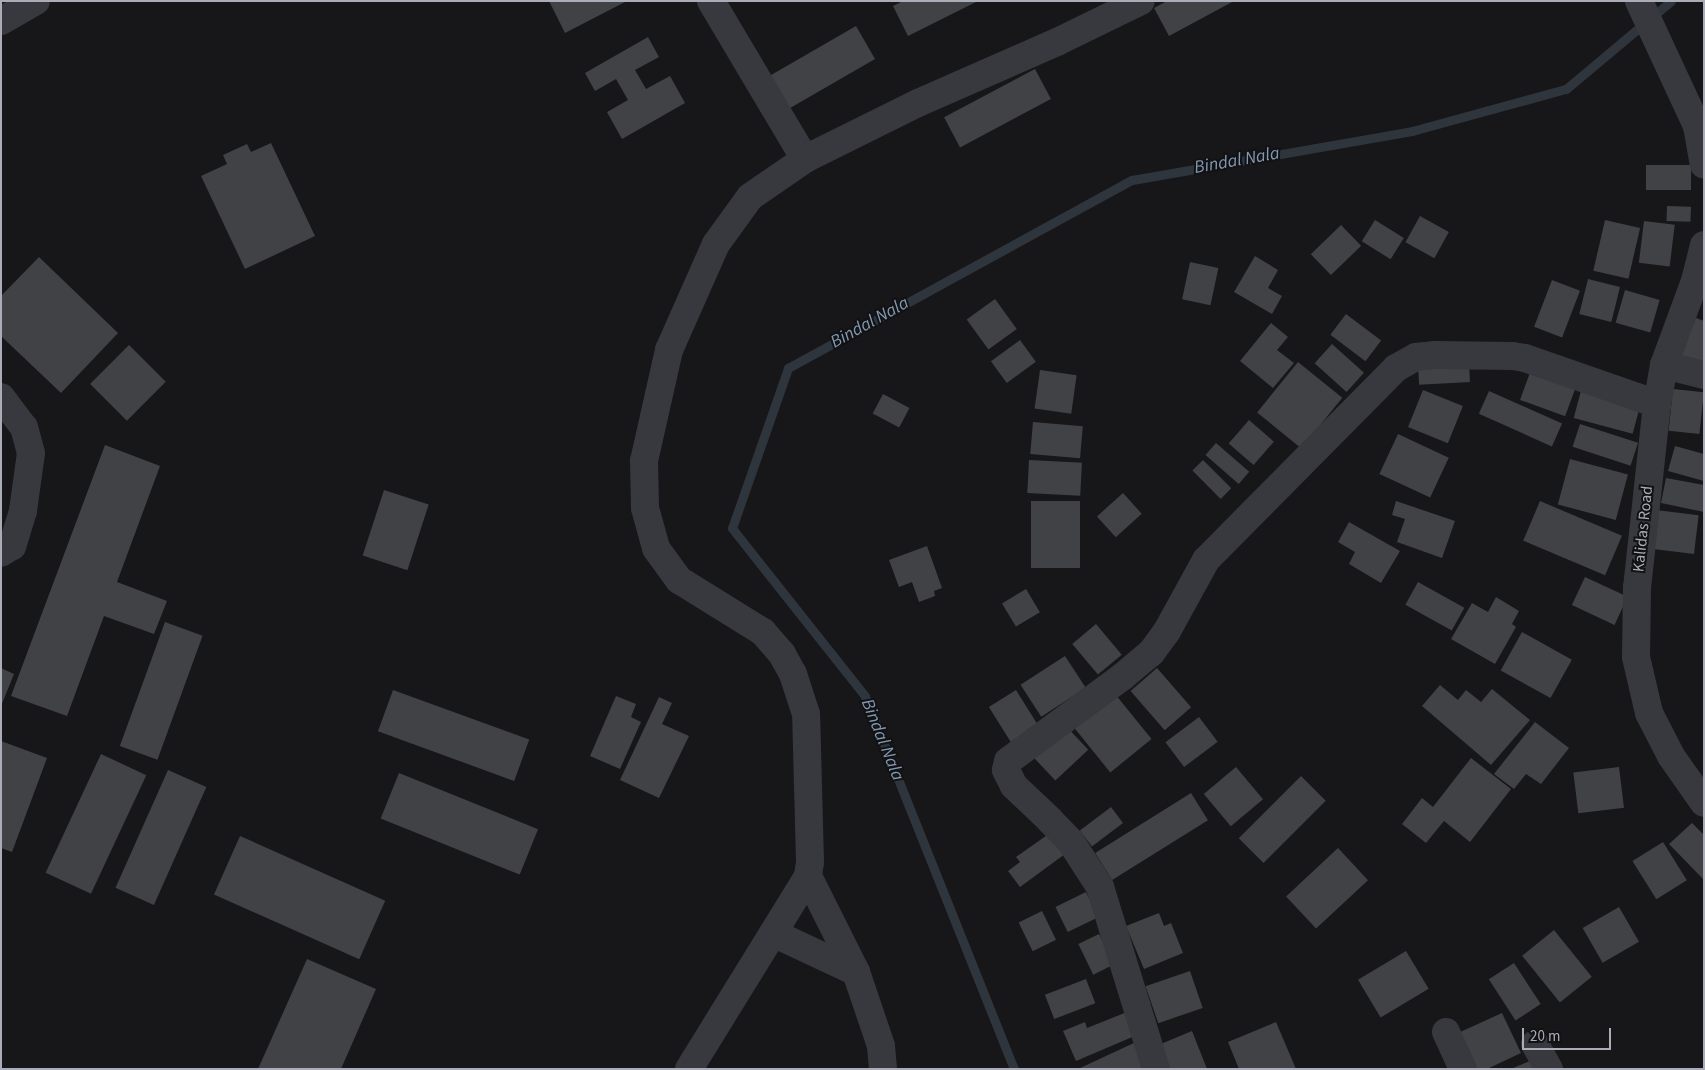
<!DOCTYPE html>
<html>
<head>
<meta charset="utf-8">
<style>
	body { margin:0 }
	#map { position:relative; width:1705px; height:1070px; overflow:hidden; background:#171719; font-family:"Source Sans 3",sans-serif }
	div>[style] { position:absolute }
	.stream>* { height:9px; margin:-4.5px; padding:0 4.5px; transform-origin:4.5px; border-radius:4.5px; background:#2e353d }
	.building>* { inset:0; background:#414246; transform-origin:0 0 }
	.minor>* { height:28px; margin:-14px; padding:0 14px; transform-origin:14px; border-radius:14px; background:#38393e }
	span { translate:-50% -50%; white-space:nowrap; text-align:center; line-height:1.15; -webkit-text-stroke:4px #121214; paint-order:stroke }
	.street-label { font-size:16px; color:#aaadb8 }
	.water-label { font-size:18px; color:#8399b2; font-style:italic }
	.frame { position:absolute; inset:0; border:2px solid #aaadb8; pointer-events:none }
	.scale { position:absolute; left:1522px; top:1028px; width:89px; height:22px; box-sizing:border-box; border:2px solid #aaadb8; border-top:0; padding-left:6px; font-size:15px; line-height:18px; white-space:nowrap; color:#aaadb8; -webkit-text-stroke:4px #121214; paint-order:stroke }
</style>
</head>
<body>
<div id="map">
	<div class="stream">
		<i style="left:1014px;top:1069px;width:402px;rotate:-111.8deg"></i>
		<i style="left:865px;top:696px;width:214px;rotate:-128.4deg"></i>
		<i style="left:732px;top:528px;width:170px;rotate:-70.7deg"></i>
		<i style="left:788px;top:368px;width:392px;rotate:-28.7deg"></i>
		<i style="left:1132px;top:180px;width:284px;rotate:-9.9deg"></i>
		<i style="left:1412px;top:131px;width:160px;rotate:-15.3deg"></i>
		<i style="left:1566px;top:89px;width:137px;rotate:-40deg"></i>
	</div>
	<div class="building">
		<i style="clip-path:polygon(549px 1px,627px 1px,565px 33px)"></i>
		<i style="clip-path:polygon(903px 1px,978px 1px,908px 36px,893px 6px)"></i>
		<i style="clip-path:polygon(1167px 1px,1234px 1px,1169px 36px,1154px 8px)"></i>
		<i style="left:856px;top:26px;width:38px;height:107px;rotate:60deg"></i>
		<i style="clip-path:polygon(648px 37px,659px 57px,635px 70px,646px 89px,670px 76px,685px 103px,622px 139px,607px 112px,628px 100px,616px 79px,595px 91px,585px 73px)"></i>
		<i style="left:1035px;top:69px;width:34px;height:103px;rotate:62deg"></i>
		<i style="clip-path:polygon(271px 143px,315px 236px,245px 269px,201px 176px,227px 164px,223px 155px,247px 144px,251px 152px)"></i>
		<i style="left:1646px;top:165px;width:45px;height:25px"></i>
		<i style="left:1667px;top:206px;width:24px;height:15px;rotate:2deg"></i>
		<i style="left:1420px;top:216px;width:33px;height:30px;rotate:29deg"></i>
		<i style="left:1375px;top:220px;width:34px;height:25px;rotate:32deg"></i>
		<i style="left:1605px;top:220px;width:36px;height:52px;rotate:13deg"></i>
		<i style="left:1644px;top:221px;width:31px;height:42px;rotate:7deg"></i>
		<i style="left:1341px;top:225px;width:29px;height:42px;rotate:46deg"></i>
		<i style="clip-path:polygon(1255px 256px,1278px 270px,1268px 288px,1282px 296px,1272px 314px,1234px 292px)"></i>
		<i style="clip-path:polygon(39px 257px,118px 333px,61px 393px,1px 336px,1px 296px)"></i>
		<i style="left:1190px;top:262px;width:29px;height:38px;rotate:12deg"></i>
		<i style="left:1588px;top:279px;width:33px;height:36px;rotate:14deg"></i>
		<i style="left:1552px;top:280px;width:30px;height:50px;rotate:21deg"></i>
		<i style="left:1625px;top:290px;width:36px;height:34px;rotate:16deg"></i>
		<i style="left:995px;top:299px;width:37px;height:35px;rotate:54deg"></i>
		<i style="left:1346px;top:314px;width:44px;height:26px;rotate:37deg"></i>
		<i style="clip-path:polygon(1691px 316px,1704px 321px,1704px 364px,1676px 353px)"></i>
		<i style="clip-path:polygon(1271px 323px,1288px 337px,1277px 350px,1294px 363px,1273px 388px,1240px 361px)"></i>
		<i style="left:1020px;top:340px;width:27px;height:36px;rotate:54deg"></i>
		<i style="left:1332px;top:344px;width:43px;height:26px;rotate:42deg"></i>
		<i style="left:129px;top:345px;width:52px;height:55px;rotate:45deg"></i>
		<i style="left:1298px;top:362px;width:57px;height:65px;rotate:39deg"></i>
		<i style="left:1469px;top:363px;width:19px;height:51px;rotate:87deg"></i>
		<i style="left:1532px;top:367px;width:48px;height:35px;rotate:20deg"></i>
		<i style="left:1040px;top:370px;width:37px;height:39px;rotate:8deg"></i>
		<i style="left:1582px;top:387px;width:61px;height:32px;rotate:15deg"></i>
		<i style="left:1673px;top:389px;width:31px;height:42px;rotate:6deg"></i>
		<i style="left:1423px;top:390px;width:43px;height:40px;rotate:22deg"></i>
		<i style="left:1489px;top:391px;width:80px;height:25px;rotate:24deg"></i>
		<i style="left:883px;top:394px;width:30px;height:22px;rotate:28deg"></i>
		<i style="left:1249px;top:420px;width:33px;height:31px;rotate:41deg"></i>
		<i style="left:1033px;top:422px;width:50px;height:32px;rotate:5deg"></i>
		<i style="left:1580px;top:424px;width:61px;height:24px;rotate:18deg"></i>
		<i style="left:1398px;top:434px;width:56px;height:44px;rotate:25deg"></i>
		<i style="left:1216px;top:443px;width:44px;height:16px;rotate:41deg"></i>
		<i style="clip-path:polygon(105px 445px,160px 466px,117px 582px,167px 601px,154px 634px,104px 616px,67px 716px,11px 696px)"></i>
		<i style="clip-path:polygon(1675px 446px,1704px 454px,1704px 481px,1668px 471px)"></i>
		<i style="left:1570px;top:459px;width:60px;height:47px;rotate:15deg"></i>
		<i style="left:1029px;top:460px;width:53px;height:33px;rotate:3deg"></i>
		<i style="left:1203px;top:460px;width:40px;height:15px;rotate:45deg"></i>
		<i style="clip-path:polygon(1666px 478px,1704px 485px,1704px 512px,1661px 503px)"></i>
		<i style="left:384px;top:490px;width:47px;height:69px;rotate:18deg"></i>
		<i style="left:1123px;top:493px;width:28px;height:35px;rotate:48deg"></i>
		<i style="left:1031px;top:501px;width:49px;height:67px"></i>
		<i style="clip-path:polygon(1396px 501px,1455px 521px,1442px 558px,1397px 542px,1405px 519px,1392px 515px)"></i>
		<i style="left:1540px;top:501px;width:89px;height:43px;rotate:23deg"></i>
		<i style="left:1656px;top:510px;width:43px;height:39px;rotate:7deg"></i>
		<i style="clip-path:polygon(1349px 522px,1400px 551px,1381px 583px,1349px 564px,1355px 552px,1338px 542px)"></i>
		<i style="clip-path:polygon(927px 546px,942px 588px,934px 591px,935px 596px,919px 602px,912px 582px,899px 587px,889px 560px)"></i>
		<i style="left:1585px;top:577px;width:47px;height:31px;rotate:25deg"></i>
		<i style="left:1418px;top:582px;width:53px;height:26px;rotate:29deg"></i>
		<i style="left:1026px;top:589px;width:27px;height:28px;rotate:59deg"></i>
		<i style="clip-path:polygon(1496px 597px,1519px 611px,1512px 624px,1516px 627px,1495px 664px,1451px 639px,1472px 603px,1488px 612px)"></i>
		<i style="left:165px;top:622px;width:40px;height:132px;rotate:20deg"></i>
		<i style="left:1096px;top:624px;width:40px;height:31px;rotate:50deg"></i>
		<i style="left:1522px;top:632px;width:57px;height:44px;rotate:29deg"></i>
		<i style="left:1065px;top:656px;width:38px;height:53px;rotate:57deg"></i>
		<i style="clip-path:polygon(1px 668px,14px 674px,1px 706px)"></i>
		<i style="left:1157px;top:668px;width:52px;height:35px;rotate:49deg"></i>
		<i style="clip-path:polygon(1440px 685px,1458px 700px,1466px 690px,1481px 702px,1492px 689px,1530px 720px,1491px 765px,1422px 706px)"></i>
		<i style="left:393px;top:690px;width:145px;height:44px;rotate:20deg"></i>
		<i style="left:1016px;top:690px;width:41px;height:32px;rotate:58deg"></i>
		<i style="left:1115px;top:694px;width:58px;height:53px;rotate:51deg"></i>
		<i style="clip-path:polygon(616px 696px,636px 704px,631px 717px,641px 722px,620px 769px,590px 756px)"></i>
		<i style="clip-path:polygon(659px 697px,672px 703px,662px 724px,689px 736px,659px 798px,620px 780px)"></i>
		<i style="left:1199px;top:717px;width:31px;height:42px;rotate:53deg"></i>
		<i style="clip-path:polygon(1535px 722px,1569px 748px,1541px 784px,1526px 774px,1514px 789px,1494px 774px)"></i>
		<i style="left:1065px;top:725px;width:34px;height:45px;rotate:47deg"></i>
		<i style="clip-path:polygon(1px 741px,47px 758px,12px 852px,1px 848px)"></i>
		<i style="left:101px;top:754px;width:50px;height:131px;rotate:25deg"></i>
		<i style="clip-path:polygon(1471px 758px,1511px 789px,1470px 842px,1444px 821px,1426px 843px,1402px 824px,1422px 798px,1433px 807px)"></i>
		<i style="left:1236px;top:767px;width:42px;height:42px;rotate:50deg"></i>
		<i style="left:1619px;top:767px;width:41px;height:46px;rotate:83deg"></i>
		<i style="left:168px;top:770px;width:42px;height:129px;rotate:24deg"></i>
		<i style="left:399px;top:773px;width:150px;height:49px;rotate:22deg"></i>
		<i style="left:1301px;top:776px;width:35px;height:88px;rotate:45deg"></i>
		<i style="left:1191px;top:793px;width:32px;height:113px;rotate:58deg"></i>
		<i style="left:1111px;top:807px;width:20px;height:39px;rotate:53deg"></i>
		<i style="clip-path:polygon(1692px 823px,1704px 835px,1704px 880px,1669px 844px)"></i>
		<i style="clip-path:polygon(1050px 833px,1065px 854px,1020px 887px,1008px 871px,1020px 862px,1016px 857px)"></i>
		<i style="left:240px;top:836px;width:159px;height:64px;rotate:24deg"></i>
		<i style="left:1663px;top:842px;width:45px;height:36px;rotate:58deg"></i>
		<i style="left:1338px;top:848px;width:44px;height:71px;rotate:47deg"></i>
		<i style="left:1086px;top:892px;width:28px;height:34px;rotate:64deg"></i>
		<i style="left:1619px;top:907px;width:40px;height:42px;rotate:60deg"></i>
		<i style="left:1042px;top:911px;width:32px;height:26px;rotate:64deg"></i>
		<i style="clip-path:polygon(1159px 913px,1164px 926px,1171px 923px,1183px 953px,1144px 969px,1126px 926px)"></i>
		<i style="left:1554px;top:930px;width:60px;height:41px;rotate:51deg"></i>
		<i style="left:1099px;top:934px;width:34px;height:23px;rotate:64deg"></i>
		<i style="left:1406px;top:951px;width:44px;height:56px;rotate:59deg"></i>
		<i style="clip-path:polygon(307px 959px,376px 989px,341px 1069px,258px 1069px)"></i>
		<i style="left:1514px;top:963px;width:49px;height:30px;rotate:57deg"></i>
		<i style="left:1190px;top:971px;width:39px;height:47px;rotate:71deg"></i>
		<i style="left:1086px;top:979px;width:26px;height:44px;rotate:69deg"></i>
		<i style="clip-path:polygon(1127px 1012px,1137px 1035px,1076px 1061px,1063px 1031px,1085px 1022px,1087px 1028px)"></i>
		<i style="clip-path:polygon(1502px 1013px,1521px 1053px,1487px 1069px,1475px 1069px,1458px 1033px)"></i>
		<i style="clip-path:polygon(1276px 1022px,1296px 1069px,1239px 1069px,1228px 1042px)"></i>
		<i style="clip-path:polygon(1192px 1031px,1207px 1069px,1165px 1069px,1156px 1046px)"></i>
		<i style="clip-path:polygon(1136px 1042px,1146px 1069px,1078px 1069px)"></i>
		<i style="clip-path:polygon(1532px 1060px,1535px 1069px,1511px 1069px)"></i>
	</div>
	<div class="minor">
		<i style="left:711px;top:1px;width:184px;rotate:59.3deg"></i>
		<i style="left:1639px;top:1px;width:138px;rotate:65.1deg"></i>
		<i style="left:1697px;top:126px;width:39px;rotate:80deg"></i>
		<i style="left:1px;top:21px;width:40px;rotate:-29.7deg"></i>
		<i style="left:1704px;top:245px;width:34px;rotate:104deg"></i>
		<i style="left:1696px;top:278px;width:93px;rotate:110.2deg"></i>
		<i style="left:1664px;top:365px;width:40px;rotate:100deg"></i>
		<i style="left:1657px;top:404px;width:184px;rotate:96.2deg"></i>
		<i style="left:1637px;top:587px;width:70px;rotate:90.8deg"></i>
		<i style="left:1636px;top:657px;width:57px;rotate:76.9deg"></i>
		<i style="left:1649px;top:713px;width:48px;rotate:62.9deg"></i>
		<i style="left:1671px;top:756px;width:57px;rotate:54.9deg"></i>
		<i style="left:1664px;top:365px;width:41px;rotate:14deg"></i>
		<i style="left:1px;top:397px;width:38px;rotate:53deg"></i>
		<i style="left:24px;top:427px;width:27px;rotate:75deg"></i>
		<i style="left:31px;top:453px;width:59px;rotate:97.9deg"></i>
		<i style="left:23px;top:511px;width:37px;rotate:107deg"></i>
		<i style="left:12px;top:546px;width:13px;rotate:148deg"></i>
		<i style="left:808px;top:876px;width:107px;rotate:63.4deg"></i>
		<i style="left:856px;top:972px;width:78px;rotate:71.3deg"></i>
		<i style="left:881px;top:1046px;width:23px;rotate:85deg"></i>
		<i style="left:773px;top:933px;width:92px;rotate:25.2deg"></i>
		<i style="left:1446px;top:1032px;width:41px;rotate:65.3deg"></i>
		<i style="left:1535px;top:1044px;width:29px;rotate:61deg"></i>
		<i style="left:689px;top:1069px;width:227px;rotate:-58.3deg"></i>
		<i style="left:808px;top:876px;width:14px;rotate:-82deg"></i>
		<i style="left:810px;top:862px;width:148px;rotate:-91.5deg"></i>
		<i style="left:806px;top:714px;width:42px;rotate:-108deg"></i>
		<i style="left:793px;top:674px;width:23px;rotate:-119deg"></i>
		<i style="left:782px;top:654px;width:29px;rotate:-131deg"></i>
		<i style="left:763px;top:632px;width:99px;rotate:-148.2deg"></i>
		<i style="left:679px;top:580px;width:39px;rotate:-126deg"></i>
		<i style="left:656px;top:548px;width:41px;rotate:-105.4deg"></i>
		<i style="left:645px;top:508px;width:47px;rotate:-91.2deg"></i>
		<i style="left:644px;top:461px;width:114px;rotate:-77.3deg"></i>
		<i style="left:669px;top:350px;width:116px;rotate:-66.1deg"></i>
		<i style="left:716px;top:244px;width:58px;rotate:-54.1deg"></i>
		<i style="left:750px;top:197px;width:67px;rotate:-34.6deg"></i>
		<i style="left:805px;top:159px;width:126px;rotate:-26.4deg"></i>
		<i style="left:918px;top:103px;width:152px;rotate:-23.7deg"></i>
		<i style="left:1057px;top:42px;width:93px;rotate:-26deg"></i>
		<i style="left:1156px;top:1069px;width:190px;rotate:-107.1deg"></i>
		<i style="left:1100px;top:887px;width:54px;rotate:-122.8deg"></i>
		<i style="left:1071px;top:842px;width:30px;rotate:-134deg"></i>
		<i style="left:1050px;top:820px;width:50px;rotate:-136.6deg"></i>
		<i style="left:1014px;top:786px;width:18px;rotate:-117deg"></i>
		<i style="left:1006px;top:770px;width:9px;rotate:-77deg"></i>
		<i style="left:1008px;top:761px;width:142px;rotate:-36.4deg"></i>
		<i style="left:1122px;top:677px;width:38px;rotate:-40deg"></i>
		<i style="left:1151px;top:653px;width:27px;rotate:-54deg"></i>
		<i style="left:1167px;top:631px;width:81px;rotate:-61.2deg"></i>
		<i style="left:1206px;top:560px;width:270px;rotate:-45.3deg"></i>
		<i style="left:1396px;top:368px;width:23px;rotate:-29deg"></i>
		<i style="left:1416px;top:357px;width:18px;rotate:-6deg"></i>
		<i style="left:1434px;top:355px;width:78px;rotate:0.7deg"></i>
		<i style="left:1512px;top:356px;width:13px;rotate:9deg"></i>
		<i style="left:1525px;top:358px;width:140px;rotate:19.2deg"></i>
	</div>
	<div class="street-label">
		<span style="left:1643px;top:529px;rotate:-84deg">Kalidas Road</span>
	</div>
	<div class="water-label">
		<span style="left:1237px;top:161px;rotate:-10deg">Bindal Nala</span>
		<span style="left:870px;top:323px;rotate:-29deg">Bindal Nala</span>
		<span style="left:882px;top:740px;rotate:68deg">Bindal Nala</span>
	</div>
	<div class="frame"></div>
	<div class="scale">20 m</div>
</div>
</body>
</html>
